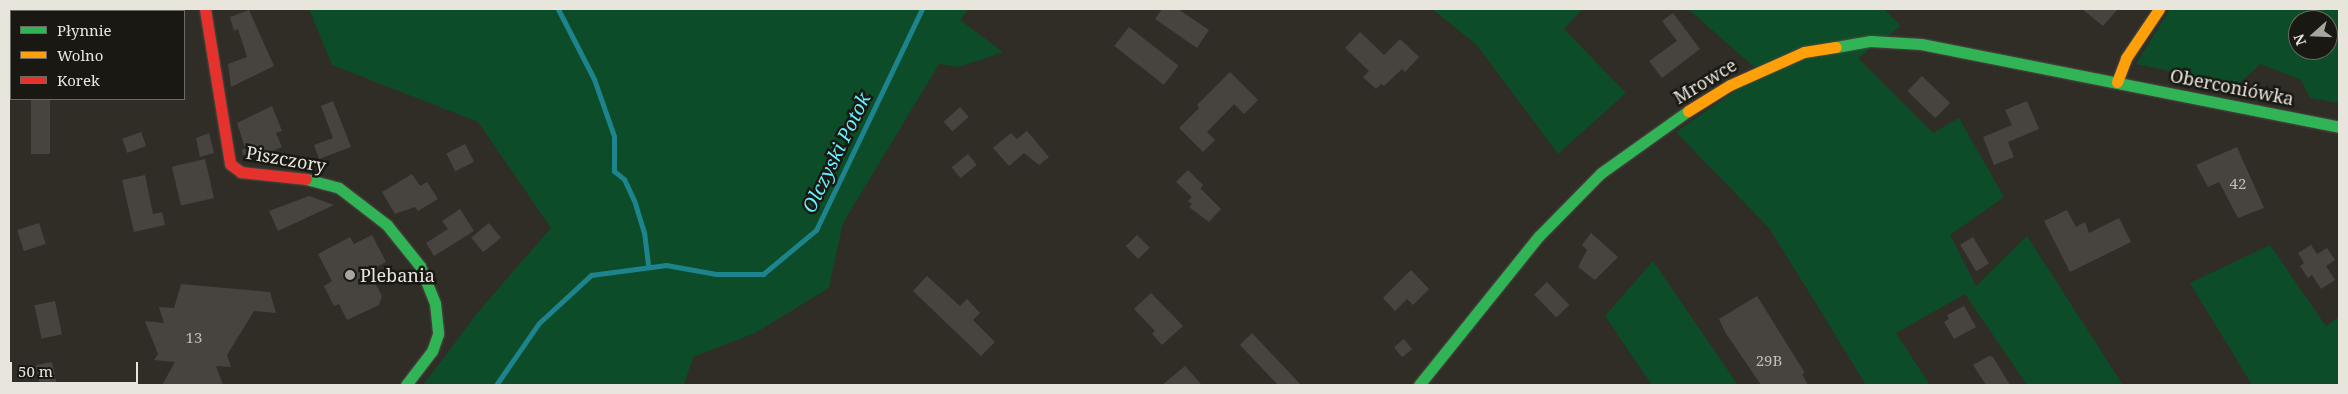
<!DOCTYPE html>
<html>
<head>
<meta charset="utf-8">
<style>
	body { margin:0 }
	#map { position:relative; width:2348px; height:394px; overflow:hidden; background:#2f2d26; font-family:"Noto Serif",serif }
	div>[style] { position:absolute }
	.green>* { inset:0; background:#0d4c29 }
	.stream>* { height:5px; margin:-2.5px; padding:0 2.5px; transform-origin:2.5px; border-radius:2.5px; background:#1d848e }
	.building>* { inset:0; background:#474440; transform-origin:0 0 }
	.roads { filter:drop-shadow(0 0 1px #4d4b45) drop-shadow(0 0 1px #4d4b45) }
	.fast>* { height:11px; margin:-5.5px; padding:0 5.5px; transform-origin:5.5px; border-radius:5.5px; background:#30b455 }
	.slow>* { height:11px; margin:-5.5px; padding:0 5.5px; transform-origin:5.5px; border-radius:5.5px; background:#ff9f0a }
	.jam>* { height:11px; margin:-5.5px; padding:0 5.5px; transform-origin:5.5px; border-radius:5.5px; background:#e5322d }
	.dots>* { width:14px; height:14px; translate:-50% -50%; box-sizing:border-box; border:2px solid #191812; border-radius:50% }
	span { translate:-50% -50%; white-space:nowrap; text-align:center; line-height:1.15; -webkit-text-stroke:5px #191812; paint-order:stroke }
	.number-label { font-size:15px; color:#bfbdb5 }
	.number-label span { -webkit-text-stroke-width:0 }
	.street-label { font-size:18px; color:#e7e5dc }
	.poi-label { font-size:18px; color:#e7e5dc }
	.left { translate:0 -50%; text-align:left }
	.water-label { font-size:19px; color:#69efff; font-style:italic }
	.frame { position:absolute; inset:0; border:10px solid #e7e5dc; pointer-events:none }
	.legend { position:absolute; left:10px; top:10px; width:175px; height:90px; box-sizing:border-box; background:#191812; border:1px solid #6b6a63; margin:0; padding:6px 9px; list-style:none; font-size:15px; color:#e7e5dc }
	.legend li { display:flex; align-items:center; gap:10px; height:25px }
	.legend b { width:25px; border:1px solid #6b6a63 }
	.north { position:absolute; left:2288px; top:10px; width:50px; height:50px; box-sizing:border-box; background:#191812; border:1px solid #6b6a63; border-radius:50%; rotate:250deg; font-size:14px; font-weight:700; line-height:20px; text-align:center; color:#e7e5dc }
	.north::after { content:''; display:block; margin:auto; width:18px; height:22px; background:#a7a59c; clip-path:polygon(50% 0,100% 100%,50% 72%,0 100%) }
	.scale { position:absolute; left:10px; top:362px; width:128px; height:22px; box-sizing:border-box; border:2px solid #e7e5dc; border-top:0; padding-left:6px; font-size:15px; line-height:18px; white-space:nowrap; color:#e7e5dc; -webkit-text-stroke:4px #191812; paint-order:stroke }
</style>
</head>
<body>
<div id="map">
	<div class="green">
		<i style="clip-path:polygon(309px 9px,969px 9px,960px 20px,1003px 52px,959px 67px,939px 64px,843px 223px,829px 288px,755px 333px,693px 357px,684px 385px,423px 385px,479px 311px,551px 228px,478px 122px,332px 65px)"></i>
		<i style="clip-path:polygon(1432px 9px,1583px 9px,1564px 29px,1626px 93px,1558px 154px,1477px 45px)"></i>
		<i style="clip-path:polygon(1688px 9px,1884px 9px,1901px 26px,1858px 58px,1933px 133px,1959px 118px,2004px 197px,1950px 235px,1976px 286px,2027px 236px,2123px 385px,2027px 385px,1965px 294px,1896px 333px,1930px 385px,1866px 385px,1770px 229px,1676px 132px,1761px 73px)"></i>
		<i style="clip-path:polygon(evenodd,2170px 9px,2339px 9px,2339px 103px,2310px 98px,2301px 80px,2261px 64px,2237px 85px,2136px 64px,2170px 9px,2298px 20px,2328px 20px,2328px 50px,2298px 50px,2298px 20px)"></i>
		<i style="clip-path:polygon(2270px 245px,2326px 326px,2339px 317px,2339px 385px,2252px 385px,2190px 283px)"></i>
		<i style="clip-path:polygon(1653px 261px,1738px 385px,1652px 385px,1605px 316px)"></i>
	</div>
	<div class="stream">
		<i style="left:558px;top:9px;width:79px;rotate:62.8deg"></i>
		<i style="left:594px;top:79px;width:60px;rotate:70.7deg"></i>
		<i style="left:614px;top:136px;width:35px;rotate:90deg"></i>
		<i style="left:614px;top:171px;width:13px;rotate:39deg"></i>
		<i style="left:624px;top:179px;width:23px;rotate:65deg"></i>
		<i style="left:634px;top:200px;width:34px;rotate:73deg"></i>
		<i style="left:644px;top:232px;width:35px;rotate:83deg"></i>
		<i style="left:496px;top:385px;width:75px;rotate:-55.3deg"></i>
		<i style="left:539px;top:323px;width:71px;rotate:-42.7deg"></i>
		<i style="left:591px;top:275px;width:76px;rotate:-7.6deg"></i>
		<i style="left:666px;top:265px;width:51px;rotate:10.2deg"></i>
		<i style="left:716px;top:274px;width:47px"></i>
		<i style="left:763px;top:274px;width:69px;rotate:-39.7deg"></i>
		<i style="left:816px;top:230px;width:245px;rotate:-64.4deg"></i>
	</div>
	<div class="building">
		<i style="clip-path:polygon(1162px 9px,1178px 9px,1209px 30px,1197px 48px,1155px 19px)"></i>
		<i style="clip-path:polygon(2082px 9px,2118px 9px,2103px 26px)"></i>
		<i style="clip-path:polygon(249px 10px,274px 66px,231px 87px,228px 64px,247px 57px,238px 29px,234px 31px,230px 17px)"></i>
		<i style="clip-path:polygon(1673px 13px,1700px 49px,1662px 78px,1649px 61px,1677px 41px,1662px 21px)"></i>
		<i style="left:1129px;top:27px;width:63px;height:24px;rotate:38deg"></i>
		<i style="clip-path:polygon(1360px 32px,1384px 55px,1400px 39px,1419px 57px,1405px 72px,1402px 69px,1384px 86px,1381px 84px,1376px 89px,1363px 77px,1369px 71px,1345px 48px)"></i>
		<i style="clip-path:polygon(1230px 72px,1258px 100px,1244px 114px,1234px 104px,1207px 132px,1215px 140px,1203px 152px,1179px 128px,1199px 108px,1197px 105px)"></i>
		<i style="left:1922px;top:76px;width:39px;height:21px;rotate:44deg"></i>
		<i style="left:31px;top:99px;width:19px;height:55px"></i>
		<i style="clip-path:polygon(333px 101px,351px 147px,319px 159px,314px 145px,333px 138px,321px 106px)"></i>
		<i style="clip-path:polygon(2027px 101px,2039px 129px,2008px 142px,2014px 157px,1994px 165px,1983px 137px,2012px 125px,2005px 110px)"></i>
		<i style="clip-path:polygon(272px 106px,282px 131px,276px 133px,282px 147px,253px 159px,246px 159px,243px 156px,242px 150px,245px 148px,237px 123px)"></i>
		<i style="left:960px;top:107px;width:13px;height:22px;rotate:48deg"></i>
		<i style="clip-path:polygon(1027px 131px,1049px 157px,1039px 165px,1024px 153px,1009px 166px,993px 148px,1011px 133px,1017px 139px)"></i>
		<i style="left:141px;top:132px;width:15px;height:20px;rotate:70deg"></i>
		<i style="clip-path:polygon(209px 133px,214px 153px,200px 157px,196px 138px)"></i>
		<i style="left:465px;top:144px;width:20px;height:21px;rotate:63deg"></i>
		<i style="clip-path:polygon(2237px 147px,2264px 208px,2238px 218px,2219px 182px,2208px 187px,2196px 165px)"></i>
		<i style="left:968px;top:154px;width:14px;height:21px;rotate:51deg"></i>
		<i style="left:205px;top:159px;width:40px;height:34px;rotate:77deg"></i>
		<i style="clip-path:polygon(1188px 170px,1203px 185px,1199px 191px,1201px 189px,1221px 209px,1209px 222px,1189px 207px,1192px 204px,1188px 201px,1192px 197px,1176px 182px)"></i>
		<i style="clip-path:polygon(412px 174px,420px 186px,427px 182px,438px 199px,418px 211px,415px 207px,395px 214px,382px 192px)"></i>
		<i style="clip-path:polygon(145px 175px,153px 214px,162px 212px,165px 225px,134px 232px,122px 180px)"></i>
		<i style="clip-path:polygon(309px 196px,334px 205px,278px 231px,269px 211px)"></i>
		<i style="clip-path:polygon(460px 209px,474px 231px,434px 256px,426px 243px,448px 229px,442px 221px)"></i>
		<i style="clip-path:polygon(2067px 210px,2076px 227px,2085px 222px,2089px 233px,2119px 218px,2131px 242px,2070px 272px,2044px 221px)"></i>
		<i style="left:39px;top:223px;width:22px;height:23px;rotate:72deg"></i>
		<i style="left:489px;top:223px;width:19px;height:23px;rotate:51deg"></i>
		<i style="clip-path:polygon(1591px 233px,1618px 257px,1595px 280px,1578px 267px,1587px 250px,1582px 245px)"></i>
		<i style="clip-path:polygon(372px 235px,386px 262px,369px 271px,382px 296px,379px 305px,347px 320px,339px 304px,334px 306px,324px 286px,332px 281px,318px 254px,350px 237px,354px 244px)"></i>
		<i style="left:1137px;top:235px;width:18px;height:16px;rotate:45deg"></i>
		<i style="left:1973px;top:237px;width:31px;height:15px;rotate:59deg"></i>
		<i style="clip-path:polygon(2311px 245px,2317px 254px,2327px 248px,2335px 260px,2326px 266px,2335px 280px,2321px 289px,2312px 275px,2308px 278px,2300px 266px,2304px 263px,2298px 253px)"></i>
		<i style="clip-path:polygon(1411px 270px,1429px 289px,1413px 305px,1407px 299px,1395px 311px,1383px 298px)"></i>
		<i style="clip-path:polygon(927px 276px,960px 306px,967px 299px,980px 313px,973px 320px,995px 342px,981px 356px,913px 291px)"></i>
		<i style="left:1547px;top:282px;width:32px;height:18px;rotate:46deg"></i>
		<i style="clip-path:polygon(181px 284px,270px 292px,276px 313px,254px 311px,227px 355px,231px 367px,216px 366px,223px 385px,162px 385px,175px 362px,154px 360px,158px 354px,145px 321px,164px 323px,159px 307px,174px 308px)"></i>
		<i style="clip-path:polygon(1151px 293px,1183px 326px,1162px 345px,1152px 334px,1155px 331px,1134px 309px)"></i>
		<i style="clip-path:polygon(1757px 296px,1805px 373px,1802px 374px,1808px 385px,1761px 385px,1725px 332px,1719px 319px)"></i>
		<i style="left:55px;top:301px;width:34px;height:21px;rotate:78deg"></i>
		<i style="clip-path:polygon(1964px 306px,1976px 327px,1954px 339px,1944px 322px,1949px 319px,1947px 315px)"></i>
		<i style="clip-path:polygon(1252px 333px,1301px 385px,1278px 385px,1240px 345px)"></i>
		<i style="left:1404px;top:339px;width:13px;height:13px;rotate:51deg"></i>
		<i style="clip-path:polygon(1989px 356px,1993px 357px,2010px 385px,1986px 385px,1973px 365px)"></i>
		<i style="clip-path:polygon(52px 362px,57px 385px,40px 385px,36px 365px)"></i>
		<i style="clip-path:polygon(1185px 366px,1202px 385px,1162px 385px)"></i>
	</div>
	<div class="roads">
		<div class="fast">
			<i style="left:1836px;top:47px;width:35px;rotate:-10deg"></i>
			<i style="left:1870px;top:41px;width:51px;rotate:3.4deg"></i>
			<i style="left:1921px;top:44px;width:426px;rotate:11.2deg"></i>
			<i style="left:306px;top:179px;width:34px;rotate:15deg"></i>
			<i style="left:339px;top:188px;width:61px;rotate:37.6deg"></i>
			<i style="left:387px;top:225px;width:53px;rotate:51.2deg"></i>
			<i style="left:420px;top:266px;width:40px;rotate:68deg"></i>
			<i style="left:435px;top:303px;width:31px;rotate:84deg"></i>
			<i style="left:438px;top:334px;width:18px;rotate:109deg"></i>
			<i style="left:432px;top:351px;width:43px;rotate:127.4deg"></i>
			<i style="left:1419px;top:385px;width:191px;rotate:-51.2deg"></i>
			<i style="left:1539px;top:236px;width:88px;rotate:-45.5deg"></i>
			<i style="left:1601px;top:173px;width:107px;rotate:-35.5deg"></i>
		</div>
		<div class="slow">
			<i style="left:2117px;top:82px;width:26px;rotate:-69deg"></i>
			<i style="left:2126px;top:58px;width:59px;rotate:-56deg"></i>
			<i style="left:1688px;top:111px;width:49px;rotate:-31.8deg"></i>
			<i style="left:1730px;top:85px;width:81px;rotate:-24deg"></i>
			<i style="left:1804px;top:52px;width:32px;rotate:-9deg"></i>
		</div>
		<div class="jam">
			<i style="left:205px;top:9px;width:157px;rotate:80.8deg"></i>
			<i style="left:230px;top:164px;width:14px;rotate:36deg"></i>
			<i style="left:241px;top:172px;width:65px;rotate:6.1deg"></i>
		</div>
	</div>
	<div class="dots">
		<i style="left:350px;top:275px;background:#a7a59c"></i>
	</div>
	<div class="number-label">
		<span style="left:2238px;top:184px">42</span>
		<span style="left:194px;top:338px">13</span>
		<span style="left:1769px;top:361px">29B</span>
	</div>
	<div class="street-label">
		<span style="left:1705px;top:81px;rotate:-31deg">Mrowce</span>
		<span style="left:2232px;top:87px;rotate:11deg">Oberconiówka</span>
		<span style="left:286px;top:159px;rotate:10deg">Piszczory</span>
	</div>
	<div class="poi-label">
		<span class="left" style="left:360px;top:275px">Plebania</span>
	</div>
	<div class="water-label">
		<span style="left:837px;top:153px;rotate:-64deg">Olczyski Potok</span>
	</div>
	<div class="frame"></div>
	<ul class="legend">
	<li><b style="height:6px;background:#30b455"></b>Płynnie</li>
	<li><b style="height:6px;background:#ff9f0a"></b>Wolno</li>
	<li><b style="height:6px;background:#e5322d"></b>Korek</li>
	</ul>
	<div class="north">N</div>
	<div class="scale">50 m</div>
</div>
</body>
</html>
